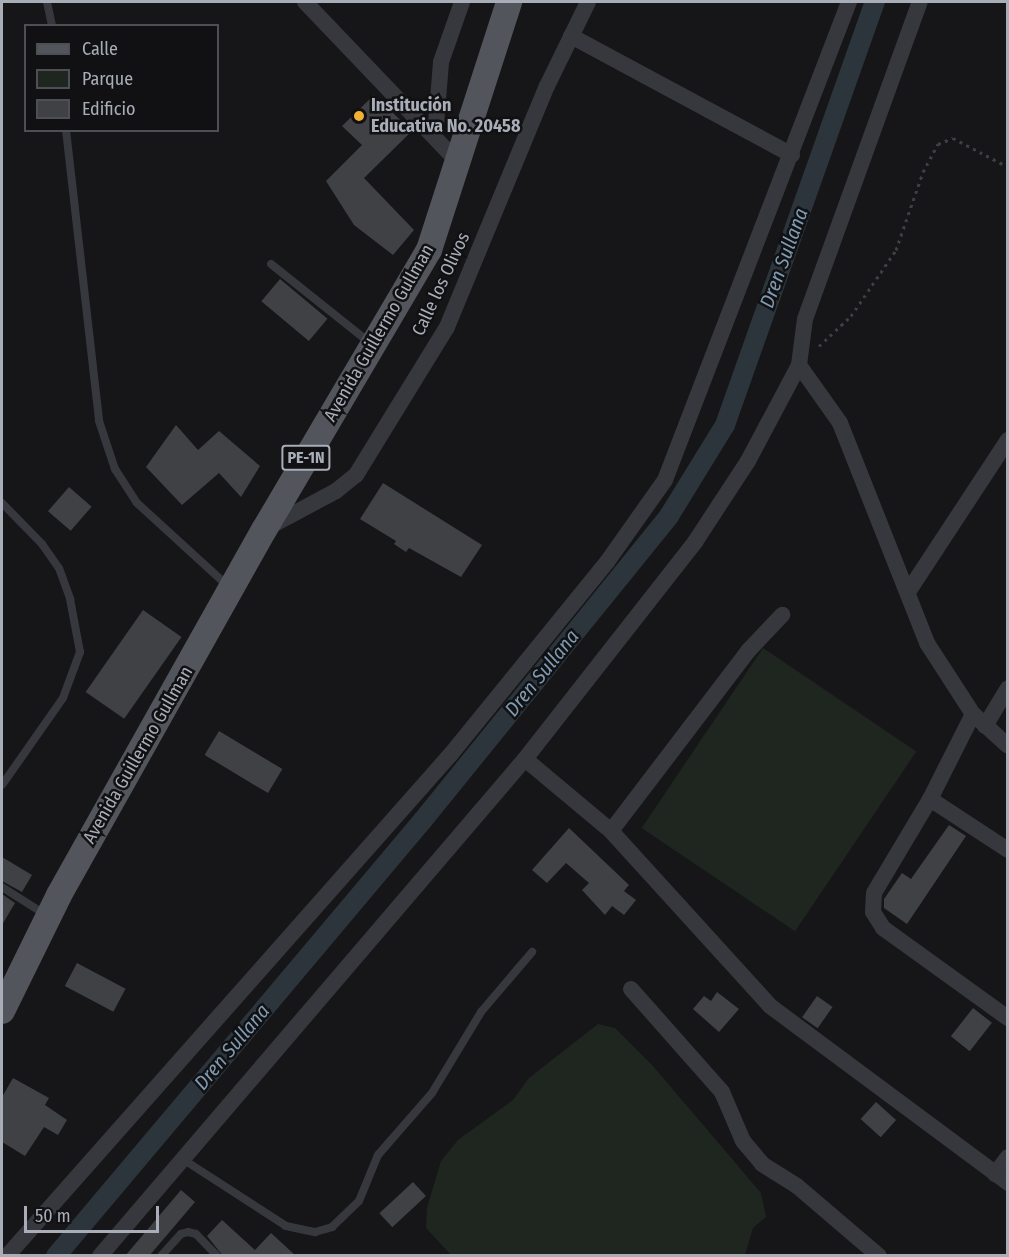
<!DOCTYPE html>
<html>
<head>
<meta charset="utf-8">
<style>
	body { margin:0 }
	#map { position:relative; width:1009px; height:1257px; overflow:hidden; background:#161618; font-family:"Fira Sans Condensed",sans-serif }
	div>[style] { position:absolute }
	.green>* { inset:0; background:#1e261f; transform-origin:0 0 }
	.canal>* { height:20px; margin:-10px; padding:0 10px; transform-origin:10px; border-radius:10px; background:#2c353c }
	.building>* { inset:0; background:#404145; transform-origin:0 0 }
	.path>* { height:3px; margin-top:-1.5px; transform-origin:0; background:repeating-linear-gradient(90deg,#3d3f44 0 3px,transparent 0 7.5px) }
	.service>* { height:8px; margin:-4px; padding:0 4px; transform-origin:4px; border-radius:4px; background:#37383d }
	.minor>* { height:16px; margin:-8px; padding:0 8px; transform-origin:8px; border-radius:8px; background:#37383d }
	.primary>* { height:26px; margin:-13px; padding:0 13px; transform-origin:13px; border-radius:13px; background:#53555c }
	.dots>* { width:16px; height:16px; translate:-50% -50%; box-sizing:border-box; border:3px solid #111113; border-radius:50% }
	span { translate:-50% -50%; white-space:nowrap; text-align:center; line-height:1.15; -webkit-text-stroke:5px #111113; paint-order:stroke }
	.shield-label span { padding:2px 4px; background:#111113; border:2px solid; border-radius:4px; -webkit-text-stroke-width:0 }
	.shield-label { font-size:16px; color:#a8adb8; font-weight:700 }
	.poi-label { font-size:18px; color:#a8adb8; font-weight:700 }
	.left { translate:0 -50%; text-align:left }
	.street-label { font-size:18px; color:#a8adb8 }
	.water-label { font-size:20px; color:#7f9bb3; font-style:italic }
	.frame { position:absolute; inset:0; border:3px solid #a8adb8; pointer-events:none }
	.legend { position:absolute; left:24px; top:24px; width:195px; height:108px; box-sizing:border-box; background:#111113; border:2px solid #4d4f55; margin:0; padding:8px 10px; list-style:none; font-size:18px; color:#a8adb8 }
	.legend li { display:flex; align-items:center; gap:12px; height:30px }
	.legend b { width:30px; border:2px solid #4d4f55 }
	.scale { position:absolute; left:24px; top:1206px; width:135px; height:27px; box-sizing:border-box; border:3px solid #a8adb8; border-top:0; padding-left:8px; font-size:18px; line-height:21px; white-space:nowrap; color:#a8adb8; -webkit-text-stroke:4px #111113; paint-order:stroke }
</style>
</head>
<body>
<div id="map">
	<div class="green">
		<i style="left:763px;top:648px;width:185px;height:217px;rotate:34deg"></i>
		<i style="clip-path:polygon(598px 1024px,615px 1028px,653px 1066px,761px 1193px,766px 1217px,753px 1228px,745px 1255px,451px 1255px,426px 1228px,427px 1208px,441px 1161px,458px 1140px,513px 1100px,529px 1078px)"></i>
	</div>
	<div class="canal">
		<i style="left:56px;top:1256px;width:570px;rotate:-49.91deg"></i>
		<i style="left:423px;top:820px;width:391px;rotate:-51deg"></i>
		<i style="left:669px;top:516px;width:107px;rotate:-58.4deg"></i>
		<i style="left:725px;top:425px;width:449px;rotate:-70.5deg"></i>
	</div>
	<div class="building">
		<i style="clip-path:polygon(374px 95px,412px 131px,364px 178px,414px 230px,393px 255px,354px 225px,326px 181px,362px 145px,342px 126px)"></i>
		<i style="left:280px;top:279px;width:62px;height:29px;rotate:40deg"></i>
		<i style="clip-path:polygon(176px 425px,198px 450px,219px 431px,260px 466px,241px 497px,219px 473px,182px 505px,146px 467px)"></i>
		<i style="clip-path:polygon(383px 483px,482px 545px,461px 577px,409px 548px,406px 552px,394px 544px,396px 541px,360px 519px)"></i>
		<i style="left:69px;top:487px;width:30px;height:32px;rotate:41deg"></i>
		<i style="left:143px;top:610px;width:47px;height:100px;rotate:35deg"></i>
		<i style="left:219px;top:731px;width:74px;height:28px;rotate:31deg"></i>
		<i style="clip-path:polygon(949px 825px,966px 836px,907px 924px,884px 908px,884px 899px,902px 873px,911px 879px)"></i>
		<i style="clip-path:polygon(569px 828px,629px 885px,624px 891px,636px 900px,624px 915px,612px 906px,605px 915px,582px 890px,589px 883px,566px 863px,547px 883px,532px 870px)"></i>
		<i style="clip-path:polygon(2px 857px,32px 875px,22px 892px,2px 881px)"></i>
		<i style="clip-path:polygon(2px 894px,15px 903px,2px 925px)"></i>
		<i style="left:77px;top:963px;width:55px;height:26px;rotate:28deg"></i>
		<i style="clip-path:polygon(717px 992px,739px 1009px,719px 1032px,693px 1009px,704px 996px,711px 1001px)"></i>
		<i style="left:817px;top:996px;width:19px;height:26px;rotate:35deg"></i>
		<i style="left:973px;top:1008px;width:24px;height:36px;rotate:38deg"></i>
		<i style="clip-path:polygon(13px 1078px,49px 1098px,45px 1105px,67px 1120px,58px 1135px,44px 1127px,25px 1156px,2px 1142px,2px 1097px)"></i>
		<i style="left:876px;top:1102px;width:27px;height:23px;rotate:42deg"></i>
		<i style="left:413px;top:1182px;width:19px;height:46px;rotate:47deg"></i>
		<i style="clip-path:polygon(181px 1190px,195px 1202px,167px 1235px,149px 1256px,125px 1256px)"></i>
		<i style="clip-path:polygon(222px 1220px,255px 1250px,271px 1233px,296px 1256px,223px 1256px,207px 1236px)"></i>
	</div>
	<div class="path">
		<i style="left:819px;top:346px;width:44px;rotate:-43.2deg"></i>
		<i style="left:851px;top:316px;width:80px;rotate:-55.7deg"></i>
		<i style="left:896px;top:250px;width:83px;rotate:-70.9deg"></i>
		<i style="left:923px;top:172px;width:32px;rotate:-62deg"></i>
		<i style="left:938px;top:144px;width:16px;rotate:-22deg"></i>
		<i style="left:953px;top:138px;width:62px;rotate:27.8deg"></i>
	</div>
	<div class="service">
		<i style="left:47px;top:2px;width:25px;rotate:78deg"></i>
		<i style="left:66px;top:130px;width:293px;rotate:83.5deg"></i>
		<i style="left:99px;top:421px;width:51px;rotate:71.6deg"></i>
		<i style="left:115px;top:469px;width:40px;rotate:57.1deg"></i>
		<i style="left:137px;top:503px;width:123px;rotate:42.4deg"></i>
		<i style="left:271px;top:264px;width:127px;rotate:38.6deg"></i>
		<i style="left:2px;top:503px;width:57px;rotate:45.7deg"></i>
		<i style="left:42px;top:544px;width:29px;rotate:55deg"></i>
		<i style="left:59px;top:568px;width:33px;rotate:70deg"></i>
		<i style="left:70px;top:599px;width:54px;rotate:79.3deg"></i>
		<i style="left:80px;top:652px;width:49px;rotate:110.3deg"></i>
		<i style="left:63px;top:698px;width:106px;rotate:125deg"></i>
		<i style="left:2px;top:887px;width:52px;rotate:32.5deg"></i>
		<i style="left:181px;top:1158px;width:125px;rotate:32.9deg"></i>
		<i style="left:286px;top:1226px;width:30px;rotate:12deg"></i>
		<i style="left:315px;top:1232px;width:18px;rotate:-16deg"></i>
		<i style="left:332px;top:1227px;width:37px;rotate:-44deg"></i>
		<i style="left:359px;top:1201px;width:50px;rotate:-67.6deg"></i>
		<i style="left:378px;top:1155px;width:82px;rotate:-48.9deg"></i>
		<i style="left:432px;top:1093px;width:95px;rotate:-58.8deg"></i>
		<i style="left:481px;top:1012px;width:79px;rotate:-49.6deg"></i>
		<i style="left:161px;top:1256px;width:30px;rotate:-48deg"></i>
		<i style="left:181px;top:1234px;width:7px;rotate:-16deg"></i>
		<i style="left:188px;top:1232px;width:8px;rotate:14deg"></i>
		<i style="left:196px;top:1234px;width:30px;rotate:46deg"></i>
	</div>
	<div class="minor">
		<i style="left:305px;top:2px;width:221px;rotate:46.3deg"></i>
		<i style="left:571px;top:36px;width:251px;rotate:28.3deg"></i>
		<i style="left:435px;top:137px;width:75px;rotate:-85.4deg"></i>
		<i style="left:441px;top:62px;width:64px;rotate:-70.7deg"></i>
		<i style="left:799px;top:365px;width:71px;rotate:54.7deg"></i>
		<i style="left:840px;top:423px;width:237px;rotate:68.4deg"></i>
		<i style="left:927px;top:643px;width:85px;rotate:57.1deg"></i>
		<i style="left:973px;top:714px;width:95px;rotate:116.8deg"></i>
		<i style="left:930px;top:799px;width:109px;rotate:120.8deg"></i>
		<i style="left:874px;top:893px;width:19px;rotate:93deg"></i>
		<i style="left:873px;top:912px;width:19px;rotate:58deg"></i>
		<i style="left:883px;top:928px;width:154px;rotate:35.8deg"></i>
		<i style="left:267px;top:528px;width:78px;rotate:-28.2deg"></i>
		<i style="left:336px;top:491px;width:26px;rotate:-39deg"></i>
		<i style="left:356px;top:475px;width:174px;rotate:-58.4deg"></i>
		<i style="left:447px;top:327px;width:261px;rotate:-67.5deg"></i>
		<i style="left:547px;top:86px;width:93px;rotate:-64deg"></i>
		<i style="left:908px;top:592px;width:182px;rotate:-56.7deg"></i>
		<i style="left:973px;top:714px;width:47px;rotate:42.4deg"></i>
		<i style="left:985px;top:726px;width:44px;rotate:-58.8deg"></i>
		<i style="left:525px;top:759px;width:112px;rotate:39.9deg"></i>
		<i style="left:611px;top:831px;width:236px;rotate:47.7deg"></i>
		<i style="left:770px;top:1006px;width:297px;rotate:36.6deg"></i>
		<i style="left:930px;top:799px;width:93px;rotate:33.2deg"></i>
		<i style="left:611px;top:831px;width:226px;rotate:-52.7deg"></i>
		<i style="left:748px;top:651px;width:50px;rotate:-46.6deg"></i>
		<i style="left:631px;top:989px;width:137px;rotate:48.5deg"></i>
		<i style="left:722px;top:1092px;width:53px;rotate:66.8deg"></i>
		<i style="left:743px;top:1141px;width:30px;rotate:50deg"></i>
		<i style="left:762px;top:1164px;width:41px;rotate:32.2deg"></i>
		<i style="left:797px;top:1186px;width:108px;rotate:40.5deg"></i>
		<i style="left:995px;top:1174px;width:21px;rotate:-53deg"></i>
		<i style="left:7px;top:1256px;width:670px;rotate:-48.51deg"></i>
		<i style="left:451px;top:754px;width:247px;rotate:-50.9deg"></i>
		<i style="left:607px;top:562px;width:100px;rotate:-54.7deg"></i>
		<i style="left:665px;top:480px;width:512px;rotate:-68.95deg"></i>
		<i style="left:100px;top:1256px;width:654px;rotate:-49.47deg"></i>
		<i style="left:525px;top:759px;width:276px;rotate:-51.9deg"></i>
		<i style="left:695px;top:542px;width:97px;rotate:-56.8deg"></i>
		<i style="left:748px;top:461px;width:109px;rotate:-62deg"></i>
		<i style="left:799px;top:365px;width:46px;rotate:-82.6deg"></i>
		<i style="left:805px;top:319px;width:337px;rotate:-70.1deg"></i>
	</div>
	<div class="primary">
		<i style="left:2px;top:1011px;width:129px;rotate:-63.8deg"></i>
		<i style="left:59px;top:895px;width:419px;rotate:-60.7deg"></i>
		<i style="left:264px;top:530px;width:325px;rotate:-59.5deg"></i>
		<i style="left:429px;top:250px;width:261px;rotate:-72.1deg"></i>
	</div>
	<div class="dots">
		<i style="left:359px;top:116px;background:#f2b134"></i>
	</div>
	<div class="shield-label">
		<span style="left:306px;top:458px">PE-1N</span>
	</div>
	<div class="poi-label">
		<span class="left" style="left:371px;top:116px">Institución<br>Educativa No. 20458</span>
	</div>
	<div class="street-label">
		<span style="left:441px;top:284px;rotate:-65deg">Calle los Olivos</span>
		<span style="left:379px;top:333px;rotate:-60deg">Avenida Guillermo Gullman</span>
		<span style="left:138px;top:755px;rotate:-60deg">Avenida Guillermo Gullman</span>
	</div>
	<div class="water-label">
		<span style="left:784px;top:258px;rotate:-70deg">Dren Sullana</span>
		<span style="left:542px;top:673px;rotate:-51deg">Dren Sullana</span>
		<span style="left:232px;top:1047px;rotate:-50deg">Dren Sullana</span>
	</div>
	<div class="frame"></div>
	<ul class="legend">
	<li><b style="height:8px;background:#53555c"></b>Calle</li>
	<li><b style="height:16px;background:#1e261f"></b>Parque</li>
	<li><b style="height:16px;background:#404145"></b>Edificio</li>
	</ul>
	<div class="scale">50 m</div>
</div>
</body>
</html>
